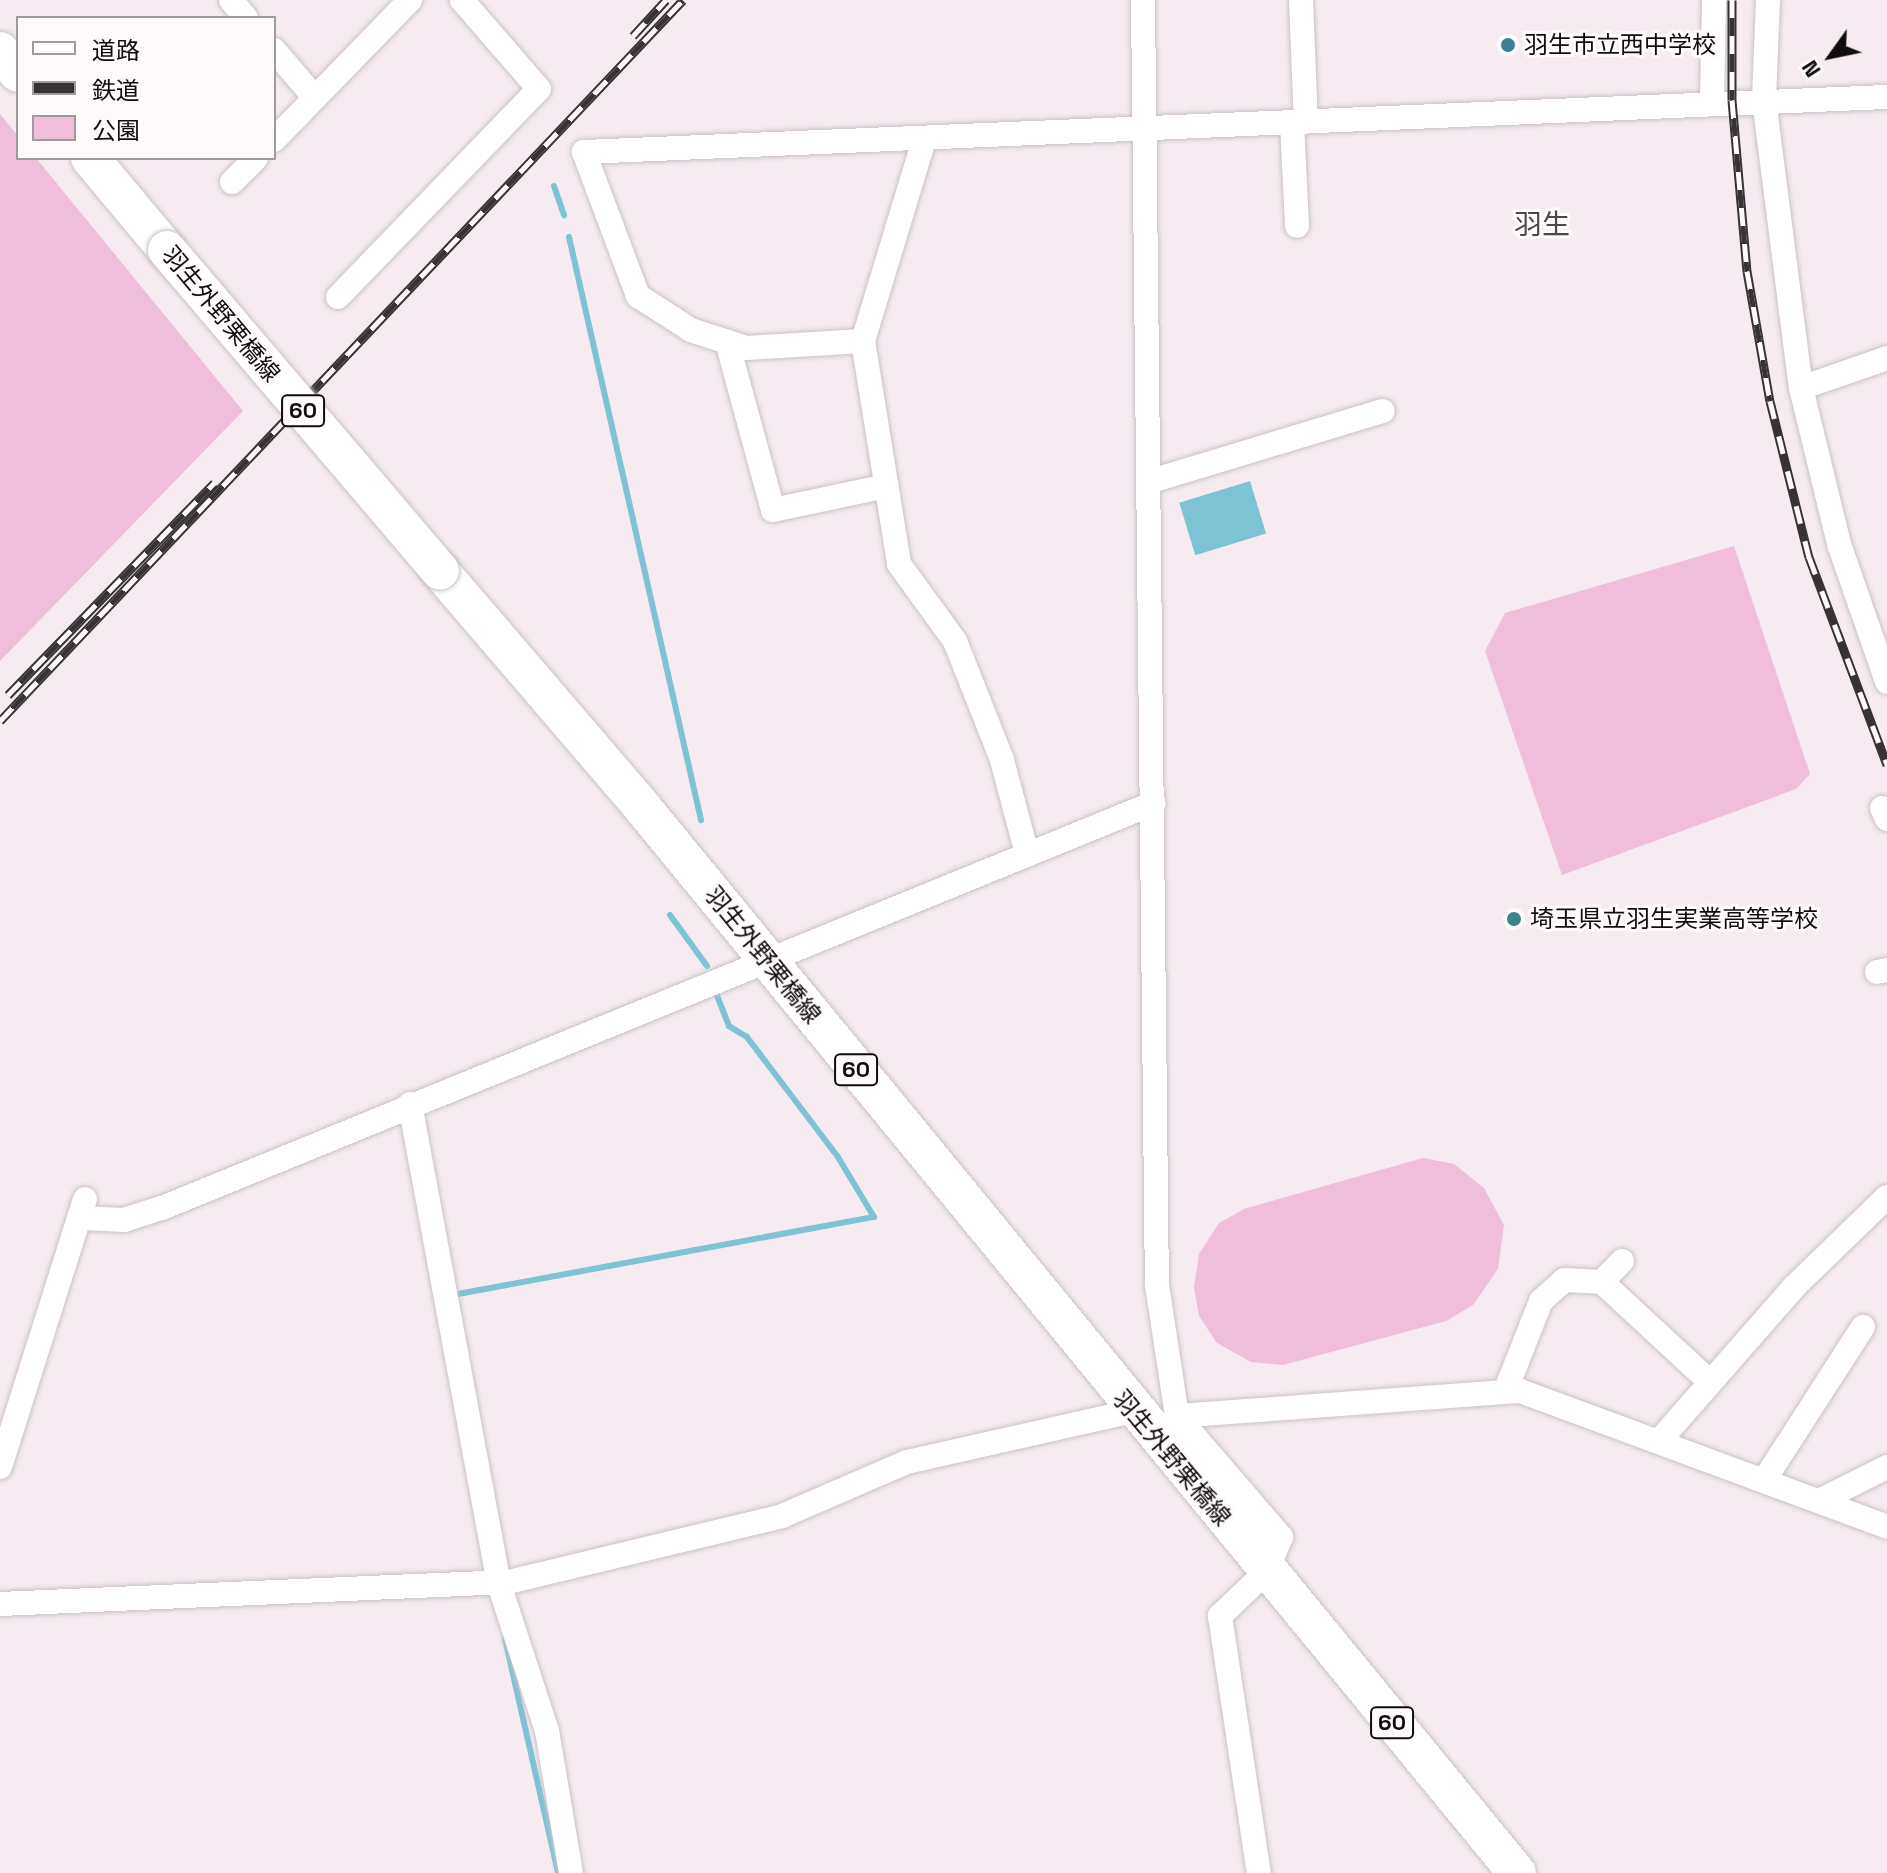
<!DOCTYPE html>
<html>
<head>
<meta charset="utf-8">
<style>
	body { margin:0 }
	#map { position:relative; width:1887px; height:1873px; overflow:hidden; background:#f5ebf0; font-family:"Space Grotesk","Noto Sans JP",sans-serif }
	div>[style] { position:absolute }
	.green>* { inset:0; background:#f0bddb }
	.water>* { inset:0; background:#7dc3d3; transform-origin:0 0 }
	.stream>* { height:6px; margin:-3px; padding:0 3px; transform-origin:3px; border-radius:3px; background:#7dc3d3 }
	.roads { filter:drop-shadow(0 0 2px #cac1c6) drop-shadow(0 0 2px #cac1c6) }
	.minor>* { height:24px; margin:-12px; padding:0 12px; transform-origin:12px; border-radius:12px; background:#fff }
	.primary>* { height:38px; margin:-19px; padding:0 19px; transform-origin:19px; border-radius:19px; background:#fff }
	.rail>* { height:9px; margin-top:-4.5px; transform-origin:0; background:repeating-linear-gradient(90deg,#fefafc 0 18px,#373235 0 36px); box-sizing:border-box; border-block:2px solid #373235 }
	.bridges { filter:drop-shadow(0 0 2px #cac1c6) drop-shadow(0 0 2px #cac1c6) }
	.primary-bridge>* { height:38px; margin:-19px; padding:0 19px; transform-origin:19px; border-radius:19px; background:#fff }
	.dots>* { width:22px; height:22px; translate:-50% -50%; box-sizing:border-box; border:4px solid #fefafc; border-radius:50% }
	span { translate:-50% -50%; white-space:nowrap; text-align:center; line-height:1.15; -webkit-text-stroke:6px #fefafc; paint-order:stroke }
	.shield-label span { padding:2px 6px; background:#fefafc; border:2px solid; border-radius:6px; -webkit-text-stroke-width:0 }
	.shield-label { font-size:22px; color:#0f0c0e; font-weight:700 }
	.poi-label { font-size:24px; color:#0f0c0e }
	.left { translate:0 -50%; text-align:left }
	.street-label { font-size:24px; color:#0f0c0e }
	.quarter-label { font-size:28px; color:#4e464b }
	.legend { position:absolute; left:16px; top:16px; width:260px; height:144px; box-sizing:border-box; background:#fefafc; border:2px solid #9e9b9d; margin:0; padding:10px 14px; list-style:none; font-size:24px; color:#0f0c0e }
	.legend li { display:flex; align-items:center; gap:16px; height:40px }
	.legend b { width:40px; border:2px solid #9e9b9d }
	.north { position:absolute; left:1791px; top:16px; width:80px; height:80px; -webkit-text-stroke:6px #fefafc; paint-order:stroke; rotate:237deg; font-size:22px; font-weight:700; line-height:32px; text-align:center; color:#0f0c0e }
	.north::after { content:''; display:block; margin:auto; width:28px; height:36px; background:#0f0c0e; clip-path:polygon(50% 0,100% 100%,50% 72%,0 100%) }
</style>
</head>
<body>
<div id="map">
	<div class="green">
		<i style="clip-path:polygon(0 114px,18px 136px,18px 158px,36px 158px,243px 411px,0 661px)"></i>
		<i style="clip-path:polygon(1734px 546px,1810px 774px,1796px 789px,1562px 875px,1485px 651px,1505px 613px)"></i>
		<i style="clip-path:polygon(1423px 1158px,1454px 1164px,1484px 1188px,1504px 1225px,1498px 1269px,1473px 1305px,1446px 1321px,1283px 1365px,1251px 1362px,1217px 1343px,1199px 1316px,1194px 1287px,1199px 1254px,1219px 1223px,1244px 1209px)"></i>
	</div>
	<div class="water">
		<i style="left:1250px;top:481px;width:55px;height:74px;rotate:73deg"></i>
	</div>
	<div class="stream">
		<i style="left:554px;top:186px;width:31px;rotate:71deg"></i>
		<i style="left:569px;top:237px;width:598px;rotate:77.24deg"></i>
		<i style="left:670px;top:915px;width:63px;rotate:54deg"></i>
		<i style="left:458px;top:1294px;width:423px;rotate:-10.5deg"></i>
		<i style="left:874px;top:1217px;width:70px;rotate:-121deg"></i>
		<i style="left:838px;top:1157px;width:151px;rotate:-127.2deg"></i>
		<i style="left:747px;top:1037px;width:21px;rotate:-149deg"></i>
		<i style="left:729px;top:1026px;width:41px;rotate:-111.5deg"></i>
		<i style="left:505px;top:1639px;width:240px;rotate:77.2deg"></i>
	</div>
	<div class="roads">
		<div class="minor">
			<i style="left:231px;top:0;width:23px;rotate:50deg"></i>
			<i style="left:1143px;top:0;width:1285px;rotate:89.38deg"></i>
			<i style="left:1157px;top:1285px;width:133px;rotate:81.3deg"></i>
			<i style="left:1177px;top:1416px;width:160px;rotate:49.3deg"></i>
			<i style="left:1281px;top:1537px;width:38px;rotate:113deg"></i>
			<i style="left:1266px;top:1572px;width:64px;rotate:136.3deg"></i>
			<i style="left:1220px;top:1616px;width:260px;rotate:81.4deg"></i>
			<i style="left:1301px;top:0;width:122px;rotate:87.7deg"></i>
			<i style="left:1768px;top:0;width:100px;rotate:92.3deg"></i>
			<i style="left:1764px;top:100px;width:290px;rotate:82.7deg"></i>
			<i style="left:1801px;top:388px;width:161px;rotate:76.3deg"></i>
			<i style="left:1839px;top:544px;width:146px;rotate:70.8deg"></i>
			<i style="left:274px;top:50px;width:63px;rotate:49.5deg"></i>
			<i style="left:1712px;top:99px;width:99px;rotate:-88.8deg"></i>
			<i style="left:1292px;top:123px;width:103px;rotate:87.2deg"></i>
			<i style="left:274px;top:140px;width:195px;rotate:-45.8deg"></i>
			<i style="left:924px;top:140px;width:210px;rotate:106.9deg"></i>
			<i style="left:863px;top:341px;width:226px;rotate:80.8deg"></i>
			<i style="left:899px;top:564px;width:95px;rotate:54deg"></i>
			<i style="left:955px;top:641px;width:128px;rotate:68.4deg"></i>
			<i style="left:1002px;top:760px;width:97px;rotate:75.1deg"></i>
			<i style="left:232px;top:182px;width:34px;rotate:-45deg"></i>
			<i style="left:338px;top:297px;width:289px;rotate:-46deg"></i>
			<i style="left:539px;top:89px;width:118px;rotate:-130.9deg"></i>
			<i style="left:863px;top:341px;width:117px;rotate:176.6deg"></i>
			<i style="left:746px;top:348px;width:58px;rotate:-161.9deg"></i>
			<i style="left:691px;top:330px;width:63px;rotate:-147.3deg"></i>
			<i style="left:638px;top:296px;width:154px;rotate:-110.6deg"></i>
			<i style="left:584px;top:152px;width:1304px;rotate:-2.42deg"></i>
			<i style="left:727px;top:342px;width:174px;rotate:74.7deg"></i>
			<i style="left:773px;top:510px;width:116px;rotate:-12deg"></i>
			<i style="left:1801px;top:388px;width:91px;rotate:-19.2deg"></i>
			<i style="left:1151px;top:481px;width:242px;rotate:-16.8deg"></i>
			<i style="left:1882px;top:808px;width:12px;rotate:66deg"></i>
			<i style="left:1877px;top:972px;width:10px;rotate:-11deg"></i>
			<i style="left:410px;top:1104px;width:485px;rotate:79.5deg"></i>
			<i style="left:498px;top:1581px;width:158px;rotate:71.9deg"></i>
			<i style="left:547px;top:1731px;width:144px;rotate:80.4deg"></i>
			<i style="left:82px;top:1218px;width:42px;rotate:2.7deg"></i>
			<i style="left:124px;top:1220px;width:40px;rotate:-18deg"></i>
			<i style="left:162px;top:1208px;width:1071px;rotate:-22.21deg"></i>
			<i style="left:1622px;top:1261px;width:29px;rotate:134deg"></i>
			<i style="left:1602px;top:1282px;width:144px;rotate:42.8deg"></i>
			<i style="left:1505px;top:1392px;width:98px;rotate:-68.4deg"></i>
			<i style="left:1541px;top:1301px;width:31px;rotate:-42deg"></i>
			<i style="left:1564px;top:1280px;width:38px;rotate:3deg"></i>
			<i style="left:1177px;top:1416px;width:344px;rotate:-4.2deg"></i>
			<i style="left:1520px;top:1391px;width:391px;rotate:20.3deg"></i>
			<i style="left:1661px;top:1439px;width:202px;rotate:-48.8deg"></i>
			<i style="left:1794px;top:1287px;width:129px;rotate:-44.1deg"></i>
			<i style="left:0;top:1467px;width:281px;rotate:-72.4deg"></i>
			<i style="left:1765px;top:1479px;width:181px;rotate:-57.2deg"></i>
			<i style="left:1821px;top:1500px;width:74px;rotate:-26.6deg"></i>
			<i style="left:0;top:1604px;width:508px;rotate:-2.48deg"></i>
			<i style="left:508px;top:1582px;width:282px;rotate:-13.5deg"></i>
			<i style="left:782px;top:1516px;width:136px;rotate:-23.4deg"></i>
			<i style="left:907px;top:1462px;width:232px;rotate:-12.7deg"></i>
		</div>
		<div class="primary">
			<i style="left:0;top:51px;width:28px;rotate:51deg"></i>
			<i style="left:90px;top:158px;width:120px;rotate:50.1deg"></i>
			<i style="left:440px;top:571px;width:311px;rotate:49.4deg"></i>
			<i style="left:642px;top:807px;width:1379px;rotate:50.62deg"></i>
		</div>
	</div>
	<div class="rail">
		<i style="left:1732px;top:0;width:100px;rotate:90deg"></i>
		<i style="left:1732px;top:100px;width:172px;rotate:85deg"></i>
		<i style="left:1747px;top:271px;width:132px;rotate:80deg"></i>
		<i style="left:1770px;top:401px;width:161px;rotate:76deg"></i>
		<i style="left:1809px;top:557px;width:222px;rotate:69.4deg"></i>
		<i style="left:633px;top:36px;width:49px;rotate:-47.5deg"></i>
		<i style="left:8px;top:695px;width:296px;rotate:-45.8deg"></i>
		<i style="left:0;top:721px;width:993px;rotate:-46.55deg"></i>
	</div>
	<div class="bridges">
		<div class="primary-bridge">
			<i style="left:167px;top:250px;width:421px;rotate:49.6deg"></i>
		</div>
	</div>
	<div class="dots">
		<i style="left:1508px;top:45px;background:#3d8290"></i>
		<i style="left:1514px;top:919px;background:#3d8290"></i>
	</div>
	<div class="shield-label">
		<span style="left:303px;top:411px">60</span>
		<span style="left:856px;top:1070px">60</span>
		<span style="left:1392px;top:1723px">60</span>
	</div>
	<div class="poi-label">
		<span class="left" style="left:1524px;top:45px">羽生市立西中学校</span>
		<span class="left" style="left:1530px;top:919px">埼玉県立羽生実業高等学校</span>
	</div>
	<div class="street-label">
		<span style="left:221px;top:314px;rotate:50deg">羽生外野栗橋線</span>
		<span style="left:763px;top:955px;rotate:51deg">羽生外野栗橋線</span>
		<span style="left:1172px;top:1458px;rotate:50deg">羽生外野栗橋線</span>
	</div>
	<div class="quarter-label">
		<span style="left:1542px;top:224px">羽生</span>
	</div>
	<ul class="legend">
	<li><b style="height:10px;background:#fff"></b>道路</li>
	<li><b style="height:10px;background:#373235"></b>鉄道</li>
	<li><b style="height:22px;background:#f0bddb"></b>公園</li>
	</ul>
	<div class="north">N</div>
</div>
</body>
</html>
